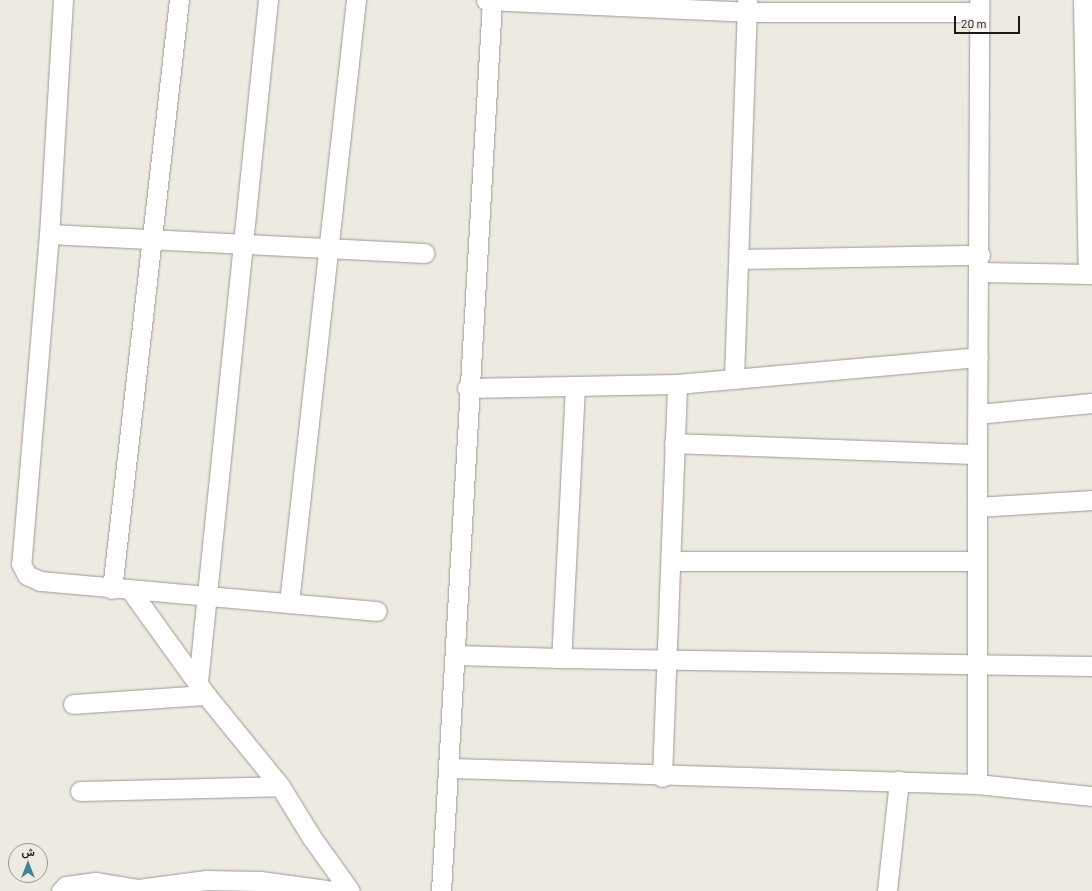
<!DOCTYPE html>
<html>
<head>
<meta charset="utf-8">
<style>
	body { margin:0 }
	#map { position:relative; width:1092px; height:891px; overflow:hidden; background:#edeae1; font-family:Barlow,Vazirmatn,sans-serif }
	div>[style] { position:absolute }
	.roads { filter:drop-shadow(0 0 1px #9c9991) drop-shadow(0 0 1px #9c9991) }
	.minor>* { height:19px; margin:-9.5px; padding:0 9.5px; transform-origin:9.5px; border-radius:9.5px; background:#fff }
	span { translate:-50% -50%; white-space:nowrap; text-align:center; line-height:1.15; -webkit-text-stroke:4px #edeae1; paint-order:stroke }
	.north { position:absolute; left:8px; top:843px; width:40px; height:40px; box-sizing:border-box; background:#edeae1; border:1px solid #999790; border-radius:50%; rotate:0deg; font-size:11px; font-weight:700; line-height:16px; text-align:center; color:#1b1a17 }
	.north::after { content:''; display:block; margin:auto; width:14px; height:18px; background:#418295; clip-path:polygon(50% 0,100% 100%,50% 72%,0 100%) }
	.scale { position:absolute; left:954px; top:16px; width:66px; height:18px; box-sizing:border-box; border:2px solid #1b1a17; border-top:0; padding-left:5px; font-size:12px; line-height:14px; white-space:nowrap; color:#1b1a17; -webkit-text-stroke:3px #edeae1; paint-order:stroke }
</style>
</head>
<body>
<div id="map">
	<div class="roads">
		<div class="minor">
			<i style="left:63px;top:0;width:234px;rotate:93.4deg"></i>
			<i style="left:49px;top:234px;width:331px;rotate:94.8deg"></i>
			<i style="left:21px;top:564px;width:13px;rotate:61deg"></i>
			<i style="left:27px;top:575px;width:14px;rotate:25deg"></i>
			<i style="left:40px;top:581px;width:338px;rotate:5.1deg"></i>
			<i style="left:486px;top:0;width:261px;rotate:2.6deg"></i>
			<i style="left:747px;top:12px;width:231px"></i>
			<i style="left:1083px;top:0;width:274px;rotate:89deg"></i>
			<i style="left:49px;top:234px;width:376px;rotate:2.9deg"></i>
			<i style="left:739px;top:259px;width:241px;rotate:-1deg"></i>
			<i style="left:980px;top:272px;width:112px;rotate:1deg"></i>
			<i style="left:734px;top:378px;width:378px;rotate:-88deg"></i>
			<i style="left:575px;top:386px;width:272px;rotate:92.9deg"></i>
			<i style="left:561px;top:658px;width:531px;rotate:0.86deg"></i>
			<i style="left:467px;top:388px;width:210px;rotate:-1.1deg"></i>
			<i style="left:677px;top:384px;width:302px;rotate:-5.1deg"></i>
			<i style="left:978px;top:414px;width:115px;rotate:-5.5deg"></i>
			<i style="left:674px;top:443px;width:303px;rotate:2.1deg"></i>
			<i style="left:977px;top:454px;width:330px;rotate:90deg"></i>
			<i style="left:977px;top:454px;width:454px;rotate:-89.7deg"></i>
			<i style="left:977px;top:507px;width:115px;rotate:-3.5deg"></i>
			<i style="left:672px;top:561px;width:304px"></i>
			<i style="left:112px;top:589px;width:593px;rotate:-83.51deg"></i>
			<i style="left:131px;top:591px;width:128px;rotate:54.2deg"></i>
			<i style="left:206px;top:695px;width:117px;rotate:50.9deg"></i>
			<i style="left:280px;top:786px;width:61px;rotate:58.4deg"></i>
			<i style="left:312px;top:838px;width:65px;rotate:54.4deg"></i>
			<i style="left:289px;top:603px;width:607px;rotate:-83.66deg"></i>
			<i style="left:455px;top:655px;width:106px;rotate:1.6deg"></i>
			<i style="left:198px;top:682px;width:686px;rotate:-84.14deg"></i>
			<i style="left:73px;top:704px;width:133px;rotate:-3.9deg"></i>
			<i style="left:451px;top:768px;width:526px;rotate:1.74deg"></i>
			<i style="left:977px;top:784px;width:116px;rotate:6deg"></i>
			<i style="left:662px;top:777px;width:393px;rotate:-87.8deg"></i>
			<i style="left:80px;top:791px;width:200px;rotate:-1.4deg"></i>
			<i style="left:61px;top:891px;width:7px;rotate:-45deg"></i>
			<i style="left:66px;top:886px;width:30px;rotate:-8deg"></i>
			<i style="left:96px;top:882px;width:43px;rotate:9.5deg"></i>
			<i style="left:138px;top:889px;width:69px;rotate:-7.5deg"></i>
			<i style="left:206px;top:880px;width:54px;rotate:1.1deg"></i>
			<i style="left:260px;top:881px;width:76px;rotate:7.6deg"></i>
			<i style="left:441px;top:891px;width:892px;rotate:-86.72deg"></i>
			<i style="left:887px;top:891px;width:111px;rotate:-83.8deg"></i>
		</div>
	</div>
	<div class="north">ش</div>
	<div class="scale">20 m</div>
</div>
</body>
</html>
